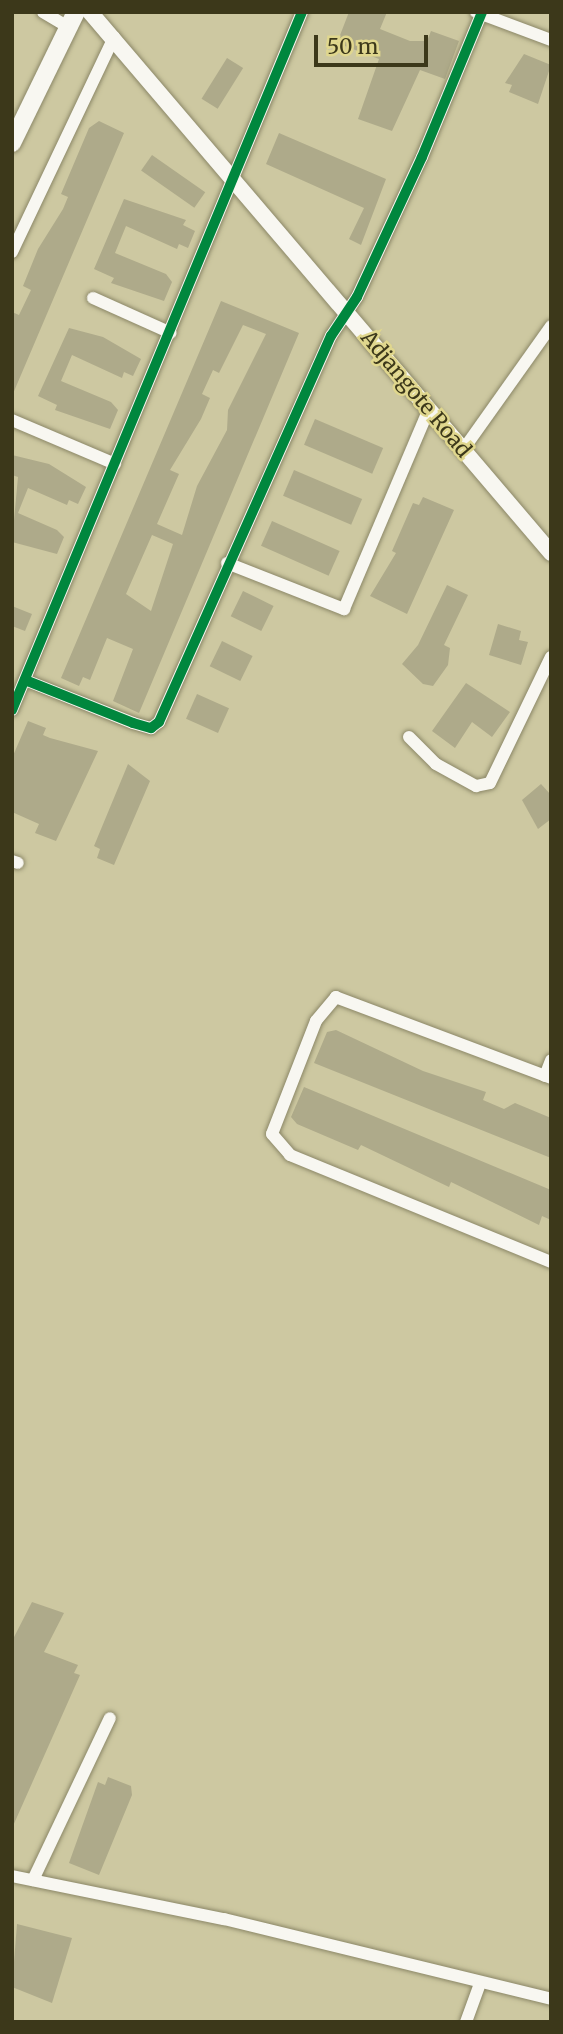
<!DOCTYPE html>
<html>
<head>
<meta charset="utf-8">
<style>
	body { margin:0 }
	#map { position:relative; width:563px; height:2034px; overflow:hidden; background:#cdc8a1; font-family:Merriweather,serif }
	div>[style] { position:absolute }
	.building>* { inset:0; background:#aeaa8a; transform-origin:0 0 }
	.roads { filter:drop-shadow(0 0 2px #8b8767) drop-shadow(0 0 2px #8b8767) }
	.minor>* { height:12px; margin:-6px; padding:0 6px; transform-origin:6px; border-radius:6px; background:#f8f7f1 }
	.tertiary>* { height:16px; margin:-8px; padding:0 8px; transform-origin:8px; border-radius:8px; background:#f8f7f1 }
	.secondary>* { height:18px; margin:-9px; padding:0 9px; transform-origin:9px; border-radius:9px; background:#f8f7f1 }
	.cycleway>* { height:10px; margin:-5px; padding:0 5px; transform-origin:5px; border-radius:5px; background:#00873e }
	span { translate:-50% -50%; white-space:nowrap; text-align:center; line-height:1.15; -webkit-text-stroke:5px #e0d78e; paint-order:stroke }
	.street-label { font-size:21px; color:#3c381a }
	.frame { position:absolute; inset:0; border:14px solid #3c381a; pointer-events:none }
	.scale { position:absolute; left:314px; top:35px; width:114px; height:32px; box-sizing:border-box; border:4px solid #3c381a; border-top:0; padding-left:9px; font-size:21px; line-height:24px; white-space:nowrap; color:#3c381a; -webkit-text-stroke:5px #e0d78e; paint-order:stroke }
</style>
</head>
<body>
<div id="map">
	<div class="building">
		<i style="clip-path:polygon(349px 12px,387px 12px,380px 29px,410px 41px,427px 41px,431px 31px,459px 41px,445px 79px,420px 70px,392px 131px,358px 119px,379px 59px,337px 43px)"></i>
		<i style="clip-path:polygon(524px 54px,551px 65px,538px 104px,509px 92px,512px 85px,505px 83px)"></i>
		<i style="left:227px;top:58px;width:19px;height:48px;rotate:32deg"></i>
		<i style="clip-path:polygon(99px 121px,124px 133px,12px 396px,12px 312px,19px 315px,31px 290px,23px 286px,38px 249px,63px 209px,68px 197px,61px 194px,89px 128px)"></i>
		<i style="clip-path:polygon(279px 133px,386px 179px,361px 245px,349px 239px,364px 208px,266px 164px)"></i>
		<i style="left:152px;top:155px;width:65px;height:19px;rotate:35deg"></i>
		<i style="clip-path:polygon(124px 199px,186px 220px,183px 225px,195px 231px,188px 248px,179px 244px,177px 249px,126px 226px,115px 253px,166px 274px,172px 282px,164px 301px,111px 283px,114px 278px,94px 269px)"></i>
		<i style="clip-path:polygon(evenodd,221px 301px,299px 333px,139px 713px,113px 701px,133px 649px,107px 638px,90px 680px,83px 677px,79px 686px,61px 678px,221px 301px,243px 325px,266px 334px,228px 410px,227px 430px,197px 486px,182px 535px,157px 524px,179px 474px,170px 470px,201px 419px,210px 398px,202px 394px,213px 370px,219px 373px,243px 325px,221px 301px,152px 535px,173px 544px,151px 611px,126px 594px,152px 535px)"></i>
		<i style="clip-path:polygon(69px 328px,103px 337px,141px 359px,133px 376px,124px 372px,122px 378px,72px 355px,61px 381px,111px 402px,118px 410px,110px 429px,55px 410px,57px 405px,38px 396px)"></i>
		<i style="left:315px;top:419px;width:74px;height:28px;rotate:23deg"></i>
		<i style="clip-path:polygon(12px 455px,49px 464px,86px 487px,78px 504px,69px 500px,67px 505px,28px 488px,18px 513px,57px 530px,64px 537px,57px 554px,12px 542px,18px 477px,12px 475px)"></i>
		<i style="left:294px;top:470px;width:74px;height:28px;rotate:23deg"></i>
		<i style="clip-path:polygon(423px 497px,454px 510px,407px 614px,370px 596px,396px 553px,392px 551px,413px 503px,419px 505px)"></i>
		<i style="left:272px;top:521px;width:74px;height:27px;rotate:24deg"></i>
		<i style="clip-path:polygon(447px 585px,468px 595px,444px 645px,450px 648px,448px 665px,433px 686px,423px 684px,402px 664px,418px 645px)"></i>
		<i style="left:243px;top:591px;width:34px;height:28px;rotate:26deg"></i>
		<i style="clip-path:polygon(12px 606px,32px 614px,25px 631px,12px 626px)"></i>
		<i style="clip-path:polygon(498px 624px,521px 631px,519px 640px,528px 642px,521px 665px,489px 655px)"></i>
		<i style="left:222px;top:641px;width:34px;height:28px;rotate:26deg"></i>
		<i style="clip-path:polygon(466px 683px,510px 712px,492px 737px,472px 722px,455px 748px,432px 731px)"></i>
		<i style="left:197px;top:694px;width:35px;height:27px;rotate:24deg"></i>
		<i style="clip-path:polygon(28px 721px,46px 728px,43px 735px,50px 738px,98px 751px,56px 841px,35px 833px,39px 824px,12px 812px,12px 758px)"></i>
		<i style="clip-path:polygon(128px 764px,150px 781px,114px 865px,97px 858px,100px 849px,94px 846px)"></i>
		<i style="clip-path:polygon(541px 784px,551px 795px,551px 819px,538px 829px,522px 800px)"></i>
		<i style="clip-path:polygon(336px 1030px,423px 1071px,486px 1092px,483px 1100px,504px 1109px,515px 1103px,551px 1118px,551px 1158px,314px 1063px,327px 1032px)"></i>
		<i style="clip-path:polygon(304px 1087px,551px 1190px,551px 1220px,542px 1216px,539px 1225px,451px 1182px,449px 1187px,361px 1145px,358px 1150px,297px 1124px,291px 1117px)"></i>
		<i style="clip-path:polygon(32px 1602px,64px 1613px,44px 1652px,78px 1665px,74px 1673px,80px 1675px,13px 1826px,12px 1641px)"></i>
		<i style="clip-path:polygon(108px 1777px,131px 1786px,132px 1795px,99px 1875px,69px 1863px,98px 1782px,105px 1785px)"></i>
		<i style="clip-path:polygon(17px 1924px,72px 1938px,52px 2003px,12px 1987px)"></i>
	</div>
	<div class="roads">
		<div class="minor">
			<i style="left:43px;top:12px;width:31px;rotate:31deg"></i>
			<i style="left:476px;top:12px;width:80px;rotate:20.5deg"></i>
			<i style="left:12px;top:252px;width:238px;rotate:-64.6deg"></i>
			<i style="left:93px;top:298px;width:85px;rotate:24.2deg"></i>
			<i style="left:12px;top:420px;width:112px;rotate:23.1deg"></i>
			<i style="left:463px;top:450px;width:152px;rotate:-54.6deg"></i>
			<i style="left:227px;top:563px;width:126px;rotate:21.5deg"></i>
			<i style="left:344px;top:609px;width:215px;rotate:-67deg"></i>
			<i style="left:25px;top:680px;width:116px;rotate:21.7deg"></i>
			<i style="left:133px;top:723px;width:19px;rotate:16deg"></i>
			<i style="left:151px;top:728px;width:10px;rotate:-37deg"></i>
			<i style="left:159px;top:722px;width:423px;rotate:-66deg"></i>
			<i style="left:331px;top:336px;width:47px;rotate:-56.3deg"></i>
			<i style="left:357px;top:297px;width:154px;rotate:-65.1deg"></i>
			<i style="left:422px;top:157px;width:157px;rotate:-67.5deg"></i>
			<i style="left:12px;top:710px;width:756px;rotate:-67.44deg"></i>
			<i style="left:409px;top:737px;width:38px;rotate:45deg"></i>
			<i style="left:436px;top:764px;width:46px;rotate:28.8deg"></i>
			<i style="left:476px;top:786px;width:14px;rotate:-12deg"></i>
			<i style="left:490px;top:783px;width:140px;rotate:-64.2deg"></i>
			<i style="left:12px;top:861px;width:6px;rotate:18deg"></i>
			<i style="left:545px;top:1076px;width:17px;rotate:-69deg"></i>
			<i style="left:551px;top:1078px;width:230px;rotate:-159.4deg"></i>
			<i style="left:336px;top:997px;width:31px;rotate:130deg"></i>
			<i style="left:316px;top:1021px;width:121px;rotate:111.3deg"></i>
			<i style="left:272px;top:1134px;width:28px;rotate:49deg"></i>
			<i style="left:290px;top:1155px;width:282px;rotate:22.3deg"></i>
			<i style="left:12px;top:1876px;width:216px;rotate:11.5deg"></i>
			<i style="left:224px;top:1919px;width:337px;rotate:13.7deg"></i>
			<i style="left:33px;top:1880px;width:179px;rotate:-64.6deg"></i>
			<i style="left:466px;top:2022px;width:37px;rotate:-70deg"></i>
		</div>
		<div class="tertiary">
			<i style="left:90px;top:12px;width:711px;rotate:49.56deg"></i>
		</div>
		<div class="secondary">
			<i style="left:12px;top:143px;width:146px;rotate:-64deg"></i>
		</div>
	</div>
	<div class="cycleway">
		<i style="left:25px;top:680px;width:116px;rotate:21.7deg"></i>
		<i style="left:133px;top:723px;width:19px;rotate:16deg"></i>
		<i style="left:151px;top:728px;width:10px;rotate:-37deg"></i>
		<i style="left:159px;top:722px;width:423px;rotate:-66deg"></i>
		<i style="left:331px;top:336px;width:47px;rotate:-56.3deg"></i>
		<i style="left:357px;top:297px;width:154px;rotate:-65.1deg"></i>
		<i style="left:422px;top:157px;width:157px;rotate:-67.5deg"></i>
		<i style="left:12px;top:710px;width:756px;rotate:-67.44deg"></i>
	</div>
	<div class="street-label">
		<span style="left:416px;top:394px;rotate:50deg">Adjangote Road</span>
	</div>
	<div class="frame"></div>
	<div class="scale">50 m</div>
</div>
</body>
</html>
